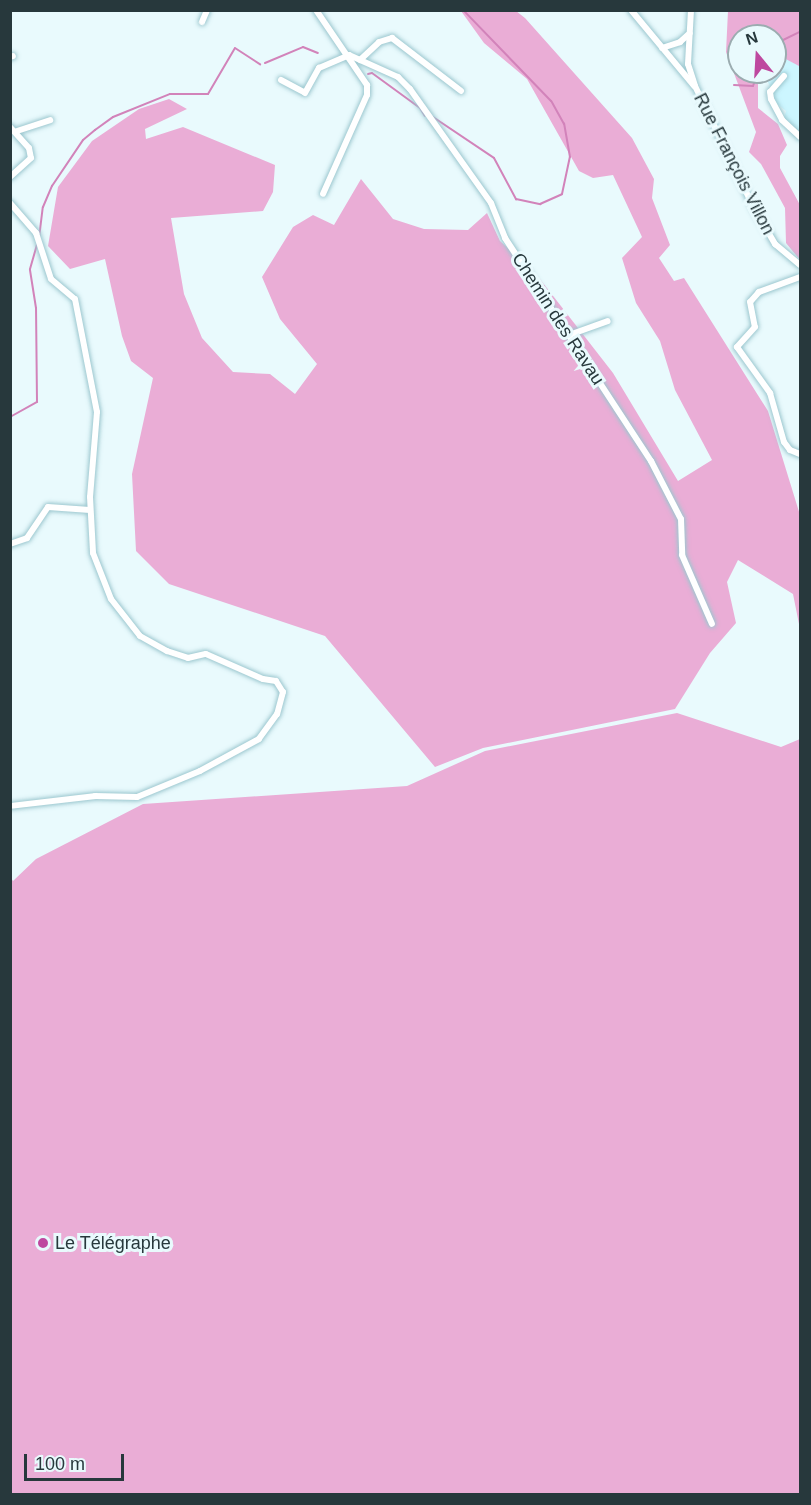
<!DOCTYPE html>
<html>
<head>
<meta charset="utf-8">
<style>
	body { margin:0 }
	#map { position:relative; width:811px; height:1505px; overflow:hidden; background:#e9fafd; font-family:Arial,sans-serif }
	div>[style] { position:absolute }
	.built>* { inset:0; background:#ccf6ff }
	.green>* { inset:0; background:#eaadd6 }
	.stream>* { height:2px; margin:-1px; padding:0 1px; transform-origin:1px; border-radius:1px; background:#d283ba }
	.roads { filter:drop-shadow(0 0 2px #9cc7cf) drop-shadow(0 0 2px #9cc7cf) }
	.minor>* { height:6px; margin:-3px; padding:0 3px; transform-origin:3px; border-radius:3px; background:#fff }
	.dots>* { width:16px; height:16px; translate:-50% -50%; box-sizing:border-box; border:3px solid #e9fafd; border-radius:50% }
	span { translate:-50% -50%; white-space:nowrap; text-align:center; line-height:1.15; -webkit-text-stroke:6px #e9fafd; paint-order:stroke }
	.street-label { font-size:18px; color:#27383c }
	.poi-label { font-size:18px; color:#27383c }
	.left { translate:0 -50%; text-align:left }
	.frame { position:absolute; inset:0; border:12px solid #27383c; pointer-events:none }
	.north { position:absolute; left:727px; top:24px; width:60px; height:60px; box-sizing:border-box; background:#e9fafd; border:2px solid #9bacb0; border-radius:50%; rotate:342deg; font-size:16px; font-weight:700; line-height:24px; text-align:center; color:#27383c }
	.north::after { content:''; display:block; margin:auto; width:21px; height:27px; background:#be489f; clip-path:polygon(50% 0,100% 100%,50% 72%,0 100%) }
	.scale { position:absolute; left:24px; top:1454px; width:100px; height:27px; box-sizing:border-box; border:3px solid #27383c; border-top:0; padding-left:8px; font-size:18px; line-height:21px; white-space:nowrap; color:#27383c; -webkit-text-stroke:4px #e9fafd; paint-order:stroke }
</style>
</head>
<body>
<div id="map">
	<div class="built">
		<i style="clip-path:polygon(800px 41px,800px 133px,784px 118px,786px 111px,775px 102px,772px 104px,771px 87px,761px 72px,775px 72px,775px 49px)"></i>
	</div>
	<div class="green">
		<i style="clip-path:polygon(461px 11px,516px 11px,525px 18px,632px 138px,654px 179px,652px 198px,670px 245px,659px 258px,674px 281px,684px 278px,768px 411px,800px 515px,800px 629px,793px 594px,738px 560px,727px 582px,736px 623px,710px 653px,675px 709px,483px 748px,435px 767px,325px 636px,169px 584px,136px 551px,132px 474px,153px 378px,131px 361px,122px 336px,105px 259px,70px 269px,48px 246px,58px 187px,92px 141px,139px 109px,169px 99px,187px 109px,145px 129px,146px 139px,183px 127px,275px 165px,273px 192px,263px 211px,171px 218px,184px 294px,202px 338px,233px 372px,270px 374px,295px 394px,317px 364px,280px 319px,262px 277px,293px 227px,313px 215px,334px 225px,361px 179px,393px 219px,424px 229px,468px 230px,487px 213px,500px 241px,536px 274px,613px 373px,678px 481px,712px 460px,675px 390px,660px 341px,636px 303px,622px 258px,642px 237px,613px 175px,593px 178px,579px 171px,527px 79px,484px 43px)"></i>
		<i style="clip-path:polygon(728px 11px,800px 11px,799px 66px,782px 57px,775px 59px,775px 36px,739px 36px,739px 72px,763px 72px,758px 81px,758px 108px,778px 124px,787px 145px,780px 156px,780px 168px,800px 205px,800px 260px,786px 243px,785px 208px,761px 164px,749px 152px,756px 132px,726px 52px)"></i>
		<i style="clip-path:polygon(677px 713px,781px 747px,800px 739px,800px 1494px,11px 1494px,11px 878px,13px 881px,36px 859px,143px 804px,407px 786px,485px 751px)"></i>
	</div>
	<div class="stream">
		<i style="left:775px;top:44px;width:28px;rotate:-26deg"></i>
		<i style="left:265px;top:63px;width:41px;rotate:-22.8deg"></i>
		<i style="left:303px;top:47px;width:16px;rotate:22deg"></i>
		<i style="left:368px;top:74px;width:4px;rotate:-14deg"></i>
		<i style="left:372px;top:73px;width:59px;rotate:36.1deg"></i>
		<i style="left:420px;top:108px;width:9px;rotate:58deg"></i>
		<i style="left:734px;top:85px;width:19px;rotate:3deg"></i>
		<i style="left:753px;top:86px;width:15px;rotate:-70deg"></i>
		<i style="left:430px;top:115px;width:77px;rotate:33.9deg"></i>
		<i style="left:494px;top:158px;width:47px;rotate:61.8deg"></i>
		<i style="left:516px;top:199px;width:25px;rotate:12deg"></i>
		<i style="left:540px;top:204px;width:24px;rotate:-24deg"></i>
		<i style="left:562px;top:194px;width:38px;rotate:-78deg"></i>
		<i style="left:570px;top:157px;width:34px;rotate:-100deg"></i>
		<i style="left:564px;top:124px;width:26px;rotate:-119deg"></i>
		<i style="left:551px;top:101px;width:127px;rotate:-134deg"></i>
		<i style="left:39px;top:238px;width:31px;rotate:-83deg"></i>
		<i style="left:43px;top:207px;width:23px;rotate:-67deg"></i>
		<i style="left:52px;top:186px;width:55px;rotate:-56deg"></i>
		<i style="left:83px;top:140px;width:16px;rotate:-40deg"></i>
		<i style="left:95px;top:130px;width:22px;rotate:-36deg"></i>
		<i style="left:113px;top:117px;width:61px;rotate:-22deg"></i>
		<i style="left:170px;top:94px;width:38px"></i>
		<i style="left:208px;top:94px;width:53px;rotate:-59.6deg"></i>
		<i style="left:235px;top:48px;width:30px;rotate:33deg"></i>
		<i style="left:10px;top:417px;width:31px;rotate:-29deg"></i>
		<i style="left:37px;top:402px;width:94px;rotate:-90.6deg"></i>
		<i style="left:36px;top:308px;width:39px;rotate:-99deg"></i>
		<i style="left:30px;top:269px;width:26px;rotate:-74deg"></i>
	</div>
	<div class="roads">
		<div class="minor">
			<i style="left:316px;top:10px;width:91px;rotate:55.8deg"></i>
			<i style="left:367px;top:85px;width:10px;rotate:90deg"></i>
			<i style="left:367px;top:95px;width:108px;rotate:114deg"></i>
			<i style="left:631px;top:10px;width:99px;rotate:50.3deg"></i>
			<i style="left:691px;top:10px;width:54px;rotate:93.2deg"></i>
			<i style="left:688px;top:64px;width:23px;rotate:72deg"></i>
			<i style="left:695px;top:86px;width:136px;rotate:64.2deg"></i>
			<i style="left:754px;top:208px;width:42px;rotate:59.7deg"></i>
			<i style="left:775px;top:244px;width:33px;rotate:40deg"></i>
			<i style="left:202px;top:22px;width:13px;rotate:-67deg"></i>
			<i style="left:662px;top:48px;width:19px;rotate:-18deg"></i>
			<i style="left:680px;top:42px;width:13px;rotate:-42deg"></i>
			<i style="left:10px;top:57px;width:3px;rotate:-18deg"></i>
			<i style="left:360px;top:60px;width:26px;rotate:-43deg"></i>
			<i style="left:379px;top:42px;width:14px;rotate:-17deg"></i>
			<i style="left:392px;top:38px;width:87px;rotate:37.5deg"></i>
			<i style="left:784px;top:76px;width:21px;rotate:131deg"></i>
			<i style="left:770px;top:92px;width:7px;rotate:82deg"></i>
			<i style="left:771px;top:99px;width:24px;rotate:62deg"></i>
			<i style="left:782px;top:120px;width:25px;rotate:43deg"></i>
			<i style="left:281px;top:80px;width:27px;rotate:28deg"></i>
			<i style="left:305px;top:93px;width:29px;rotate:-61deg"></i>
			<i style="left:319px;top:68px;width:33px;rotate:-23deg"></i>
			<i style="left:349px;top:55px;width:54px;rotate:24.2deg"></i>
			<i style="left:398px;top:77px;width:17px;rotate:45deg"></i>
			<i style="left:410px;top:89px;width:140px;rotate:54.6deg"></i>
			<i style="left:491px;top:203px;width:38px;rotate:68deg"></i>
			<i style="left:505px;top:238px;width:267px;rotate:56.8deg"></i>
			<i style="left:651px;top:461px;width:65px;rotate:62.7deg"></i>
			<i style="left:681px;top:519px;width:36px;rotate:88deg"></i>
			<i style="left:682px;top:555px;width:75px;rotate:66.5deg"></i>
			<i style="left:10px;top:127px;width:28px;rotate:48deg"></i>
			<i style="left:29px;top:148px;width:10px;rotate:79deg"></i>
			<i style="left:31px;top:158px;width:28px;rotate:138deg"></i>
			<i style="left:17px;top:131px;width:35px;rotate:-18deg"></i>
			<i style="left:10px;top:203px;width:40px;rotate:49deg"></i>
			<i style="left:36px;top:233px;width:48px;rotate:71.9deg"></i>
			<i style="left:51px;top:279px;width:31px;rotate:40deg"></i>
			<i style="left:75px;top:299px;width:115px;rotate:79deg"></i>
			<i style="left:97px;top:412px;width:85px;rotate:94.7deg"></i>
			<i style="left:90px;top:497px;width:56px;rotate:86.9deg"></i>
			<i style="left:93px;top:553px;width:49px;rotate:68.6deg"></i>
			<i style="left:111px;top:599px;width:47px;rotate:51.9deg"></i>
			<i style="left:140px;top:636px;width:31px;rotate:29deg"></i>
			<i style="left:167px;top:651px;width:22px;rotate:18deg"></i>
			<i style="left:188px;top:658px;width:18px;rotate:-13deg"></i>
			<i style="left:206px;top:654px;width:62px;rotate:23.7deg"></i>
			<i style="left:263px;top:679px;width:13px;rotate:9deg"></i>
			<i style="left:276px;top:681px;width:13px;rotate:58deg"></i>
			<i style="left:283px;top:692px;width:23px;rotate:105deg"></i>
			<i style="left:277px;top:714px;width:31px;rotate:126deg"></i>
			<i style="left:259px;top:739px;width:67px;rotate:151.5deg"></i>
			<i style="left:200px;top:771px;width:68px;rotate:157.6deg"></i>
			<i style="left:137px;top:797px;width:42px;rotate:-178.6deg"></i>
			<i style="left:95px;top:796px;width:86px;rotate:173.3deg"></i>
			<i style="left:800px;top:277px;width:44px;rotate:159.9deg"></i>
			<i style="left:759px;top:292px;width:13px;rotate:132deg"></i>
			<i style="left:750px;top:302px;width:25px;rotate:79deg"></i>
			<i style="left:755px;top:327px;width:27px;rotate:132deg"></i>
			<i style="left:737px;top:347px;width:57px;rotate:54.3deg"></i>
			<i style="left:770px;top:393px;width:51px;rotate:74.1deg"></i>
			<i style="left:784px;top:442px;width:10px;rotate:53deg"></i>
			<i style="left:790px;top:450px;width:11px;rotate:22deg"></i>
			<i style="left:569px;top:335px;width:41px;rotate:-19.7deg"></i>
			<i style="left:10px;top:544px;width:18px;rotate:-19deg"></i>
			<i style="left:27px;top:538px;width:37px;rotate:-56deg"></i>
			<i style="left:48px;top:507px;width:42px;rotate:4.1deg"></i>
		</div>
	</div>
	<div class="dots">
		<i style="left:43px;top:1243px;background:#be489f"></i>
	</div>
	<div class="street-label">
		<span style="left:734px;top:164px;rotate:63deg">Rue François Villon</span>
		<span style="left:558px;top:319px;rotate:57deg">Chemin des Ravau</span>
	</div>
	<div class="poi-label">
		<span class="left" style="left:55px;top:1243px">Le Télégraphe</span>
	</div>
	<div class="frame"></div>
	<div class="north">N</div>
	<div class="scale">100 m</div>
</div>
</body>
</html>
